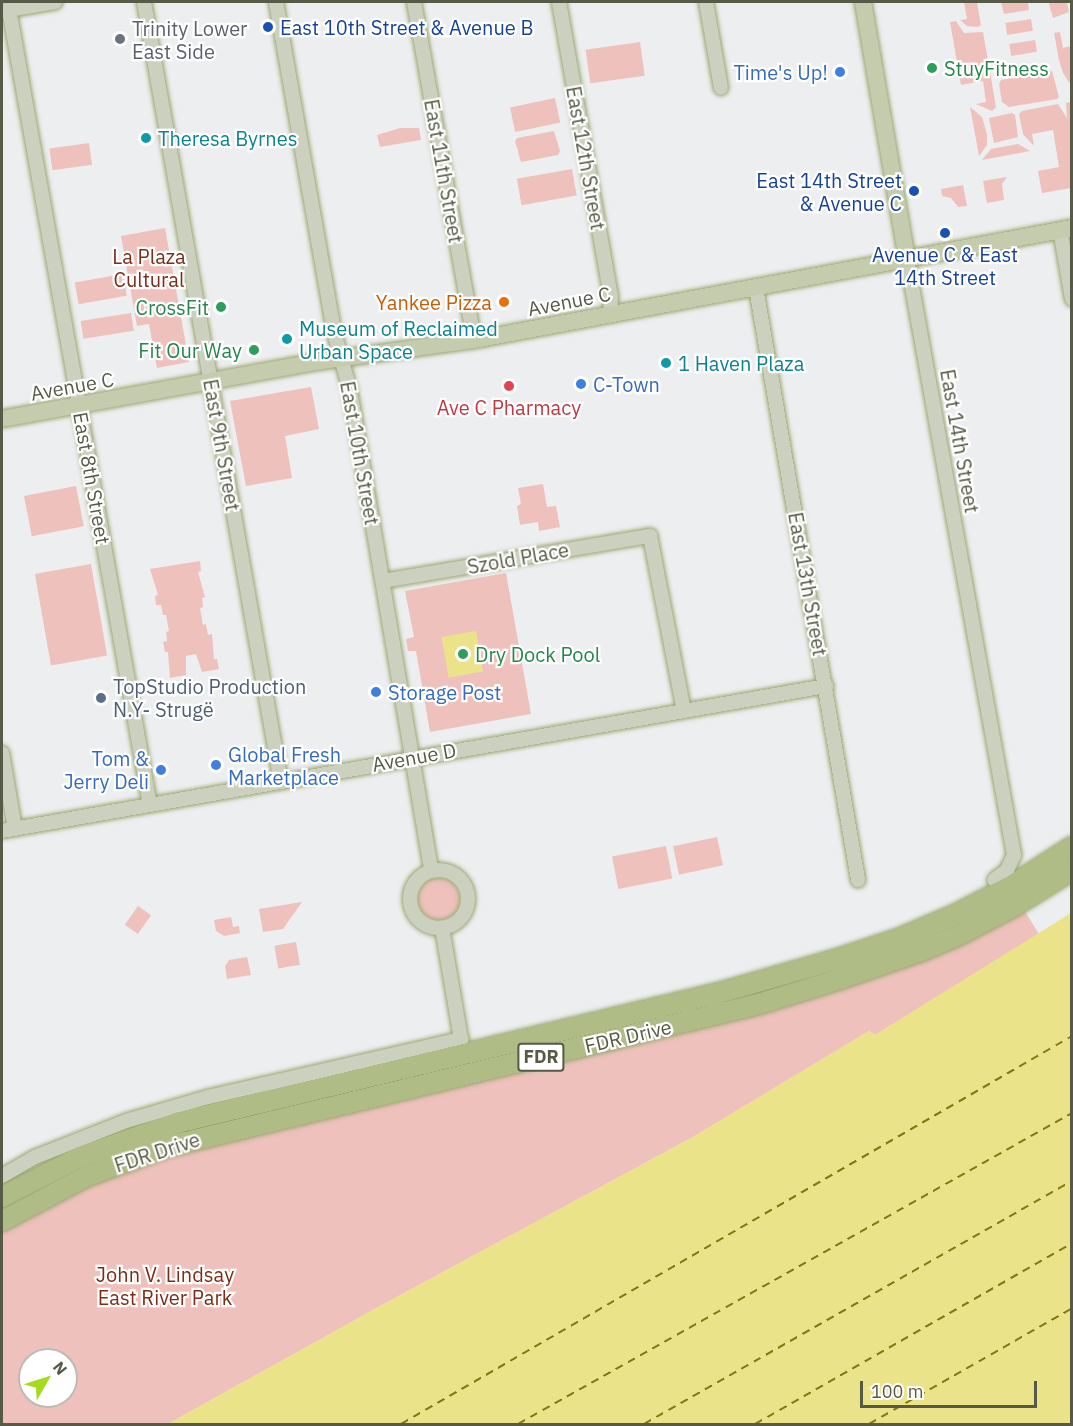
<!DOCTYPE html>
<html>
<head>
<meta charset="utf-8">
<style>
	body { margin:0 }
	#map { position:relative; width:1073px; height:1426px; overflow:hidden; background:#edeef0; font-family:"IBM Plex Sans",sans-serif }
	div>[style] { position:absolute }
	.green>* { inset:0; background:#eec1bc; transform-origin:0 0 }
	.round { border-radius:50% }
	.water>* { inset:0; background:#eae38a; transform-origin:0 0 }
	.ferry>* { height:1.5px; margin-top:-0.75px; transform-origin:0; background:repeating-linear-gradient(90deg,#807810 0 8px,transparent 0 14px) }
	.roads { filter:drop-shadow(0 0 2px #9aa771) drop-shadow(0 0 2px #9aa771) }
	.minor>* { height:14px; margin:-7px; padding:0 7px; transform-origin:7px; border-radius:7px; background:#ccd0be }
	.minor>.ring { margin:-7px; padding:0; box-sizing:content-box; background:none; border:14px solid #ccd0be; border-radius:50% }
	.major>* { height:16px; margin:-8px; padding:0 8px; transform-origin:8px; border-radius:8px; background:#c5ccad }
	.highway>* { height:20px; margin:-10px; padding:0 10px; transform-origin:10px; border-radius:10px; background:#afbc86 }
	.dots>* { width:16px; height:16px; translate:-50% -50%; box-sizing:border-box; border:3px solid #fff; border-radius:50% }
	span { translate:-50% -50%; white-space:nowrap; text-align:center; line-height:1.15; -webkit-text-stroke:4.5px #fff; paint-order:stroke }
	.shield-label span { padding:2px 4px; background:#fff; border:2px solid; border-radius:4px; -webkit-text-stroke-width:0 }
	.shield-label { font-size:18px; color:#565a46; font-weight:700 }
	.transit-label { font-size:20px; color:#164399 }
	.left { translate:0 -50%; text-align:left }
	.right { translate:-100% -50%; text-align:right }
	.worship-label { font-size:20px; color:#5b616d }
	.leisure-label { font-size:20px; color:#27864d }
	.shop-label { font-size:20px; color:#366cbe }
	.culture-label { font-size:20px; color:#0d838f }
	.street-label { font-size:20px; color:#565a46 }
	.park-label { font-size:20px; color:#7a2e18 }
	.food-label { font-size:20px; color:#c56008 }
	.health-label { font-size:20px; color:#be3a42 }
	.service-label { font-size:20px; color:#4e5e75 }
	.frame { position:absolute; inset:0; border:3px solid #565a46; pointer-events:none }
	.north { position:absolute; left:18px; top:1348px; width:60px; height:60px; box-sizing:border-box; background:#fff; border:2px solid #bbbdb5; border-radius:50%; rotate:51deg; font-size:16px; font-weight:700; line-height:24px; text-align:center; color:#565a46 }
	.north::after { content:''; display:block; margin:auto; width:21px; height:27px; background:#a4db1c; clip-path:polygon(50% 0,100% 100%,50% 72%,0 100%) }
	.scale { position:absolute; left:860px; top:1381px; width:177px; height:27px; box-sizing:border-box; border:3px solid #565a46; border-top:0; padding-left:8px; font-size:18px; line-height:21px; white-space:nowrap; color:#565a46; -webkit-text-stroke:4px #fff; paint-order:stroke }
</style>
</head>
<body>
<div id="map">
	<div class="green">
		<i style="clip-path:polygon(964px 2px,977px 2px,981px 25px,978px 27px,967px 26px,960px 20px,967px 19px)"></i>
		<i style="clip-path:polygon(1001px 2px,1028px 2px,1029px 10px,1004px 14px)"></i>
		<i style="clip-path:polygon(1051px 2px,1067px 3px,1069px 12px,1053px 18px,1049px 4px)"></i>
		<i style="left:1031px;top:19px;width:12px;height:26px;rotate:81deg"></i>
		<i style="clip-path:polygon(956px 21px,964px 33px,983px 32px,996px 107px,992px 111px,976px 104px,986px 102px,983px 81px,961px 85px,950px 22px)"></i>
		<i style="clip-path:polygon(1060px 32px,1063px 48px,1071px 46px,1071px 85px,1063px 73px,1059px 60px,1054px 33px)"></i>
		<i style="left:1035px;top:40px;width:12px;height:26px;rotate:81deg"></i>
		<i style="left:640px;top:42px;width:34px;height:55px;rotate:82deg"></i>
		<i style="clip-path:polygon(1052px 71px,1059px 97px,1057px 99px,1009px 107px,1002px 102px,999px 84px,1001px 80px)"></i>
		<i style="left:555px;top:98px;width:25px;height:46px;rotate:78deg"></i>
		<i style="clip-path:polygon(1071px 102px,1071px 188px,1042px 193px,1038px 171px,1059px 167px,1053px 130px,1032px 134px,1034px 146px,1023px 134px,1019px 114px,1022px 111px,1058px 104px,1067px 118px,1066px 103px)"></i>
		<i style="clip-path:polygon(970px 107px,982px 117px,987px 135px,987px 145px,979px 156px)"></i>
		<i style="clip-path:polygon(1012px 113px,1015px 115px,1018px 137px,994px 143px,989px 118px)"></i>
		<i style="clip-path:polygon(400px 128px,419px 128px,421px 140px,380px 147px,377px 135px)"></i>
		<i style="clip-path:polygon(554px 131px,560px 151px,558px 155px,521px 162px,515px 141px,517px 138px)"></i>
		<i style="left:89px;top:143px;width:22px;height:40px;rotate:82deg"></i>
		<i style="clip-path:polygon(1018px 144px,1030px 151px,982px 160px,991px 149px)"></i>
		<i style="left:572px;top:169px;width:27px;height:56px;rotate:80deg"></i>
		<i style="clip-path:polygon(1007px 177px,1002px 184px,1004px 200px,987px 203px,983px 181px)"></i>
		<i style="clip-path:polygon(963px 185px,967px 206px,958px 207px,951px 198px,942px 196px,941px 189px)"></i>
		<i style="clip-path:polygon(165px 228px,189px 362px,157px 368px,149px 324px,137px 326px,121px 236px)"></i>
		<i style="left:123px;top:274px;width:22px;height:49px;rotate:80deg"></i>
		<i style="left:131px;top:313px;width:18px;height:51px;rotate:81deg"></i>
		<i style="clip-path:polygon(311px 387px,319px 429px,285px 436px,292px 478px,246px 486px,230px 401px)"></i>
		<i style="clip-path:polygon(543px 484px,547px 507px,556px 506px,560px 527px,539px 531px,538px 522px,520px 525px,517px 506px,521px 504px,518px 488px)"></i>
		<i style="left:76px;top:486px;width:41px;height:53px;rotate:79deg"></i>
		<i style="clip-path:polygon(200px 561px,201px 571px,198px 572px,205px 597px,202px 598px,203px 607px,200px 608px,203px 625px,206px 624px,208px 635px,212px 634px,214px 659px,217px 659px,219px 669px,202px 672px,196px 654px,186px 656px,186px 675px,170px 678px,168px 652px,165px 652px,163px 642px,167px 641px,166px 632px,169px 631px,166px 615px,163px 615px,161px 605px,156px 605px,155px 596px,158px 595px,150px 569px)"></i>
		<i style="left:91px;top:564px;width:93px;height:57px;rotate:80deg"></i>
		<i style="clip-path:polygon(506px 573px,531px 714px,430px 732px,416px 651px,408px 651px,406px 639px,414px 637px,405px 591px)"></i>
		<i style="left:717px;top:837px;width:29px;height:45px;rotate:78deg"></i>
		<i style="left:666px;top:846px;width:33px;height:55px;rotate:79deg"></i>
		<i class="round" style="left:418px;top:878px;width:42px;height:42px"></i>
		<i style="clip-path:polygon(302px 902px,283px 929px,263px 932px,259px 909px)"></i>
		<i style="left:138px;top:906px;width:16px;height:23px;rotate:35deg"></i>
		<i style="clip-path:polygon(evenodd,1024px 910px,1039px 934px,875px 1035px,869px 1031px,693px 1137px,382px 1305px,168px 1424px,2px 1424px,2px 1231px,109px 1175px,179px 1152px,537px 1067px,1024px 910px,30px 1360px,66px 1360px,66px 1396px,30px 1396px,30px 1360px)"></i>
		<i style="clip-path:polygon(231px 917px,233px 927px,239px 926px,240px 933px,224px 936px,216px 931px,214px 920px)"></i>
		<i style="left:296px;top:942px;width:23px;height:22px;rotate:80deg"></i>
		<i style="clip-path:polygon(247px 957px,251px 975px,227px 979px,225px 966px,229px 960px)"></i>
	</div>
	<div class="water">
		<i style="left:476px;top:631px;width:41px;height:35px;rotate:80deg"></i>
		<i style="clip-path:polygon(1071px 913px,1071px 1424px,168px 1424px,382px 1305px,693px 1137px,869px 1031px,875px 1035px)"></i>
	</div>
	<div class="ferry">
		<i style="left:401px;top:1424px;width:775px;rotate:-30.04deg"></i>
		<i style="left:518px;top:1424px;width:635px;rotate:-29.31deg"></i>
		<i style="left:644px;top:1424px;width:492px;rotate:-29.6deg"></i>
		<i style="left:755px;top:1424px;width:365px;rotate:-29.7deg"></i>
		<i style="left:869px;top:1424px;width:234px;rotate:-29.7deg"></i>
	</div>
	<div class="roads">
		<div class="minor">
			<i style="left:144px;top:2px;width:792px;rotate:80.04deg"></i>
			<i style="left:276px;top:2px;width:335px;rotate:80deg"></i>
			<i style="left:334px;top:332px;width:60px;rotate:74.6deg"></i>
			<i style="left:350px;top:390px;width:487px;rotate:80.4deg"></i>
			<i style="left:414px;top:2px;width:343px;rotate:79.9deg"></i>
			<i style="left:559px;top:2px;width:299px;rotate:80deg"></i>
			<i style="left:611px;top:296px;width:18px;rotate:93deg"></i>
			<i style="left:706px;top:2px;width:87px;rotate:80.1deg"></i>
			<i style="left:9px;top:9px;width:808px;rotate:79.96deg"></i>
			<i style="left:2px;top:11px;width:54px;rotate:-9.6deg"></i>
			<i style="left:1060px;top:230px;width:70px;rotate:80.1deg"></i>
			<i style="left:907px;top:259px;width:606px;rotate:79.82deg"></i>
			<i style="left:1014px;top:855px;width:17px;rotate:115deg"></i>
			<i style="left:1007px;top:870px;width:16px;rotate:142deg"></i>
			<i style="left:756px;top:288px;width:601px;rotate:80.22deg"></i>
			<i style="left:383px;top:581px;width:271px;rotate:-9.6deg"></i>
			<i style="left:650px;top:536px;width:178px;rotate:79deg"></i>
			<i style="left:2px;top:753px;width:77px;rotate:80.3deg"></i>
			<i style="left:2px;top:831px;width:837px;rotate:-9.98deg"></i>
			<i class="ring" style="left:410px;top:870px;width:44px;height:44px"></i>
			<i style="left:2px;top:1176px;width:38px;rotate:-30deg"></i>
			<i style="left:35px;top:1157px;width:98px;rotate:-21.6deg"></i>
			<i style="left:126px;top:1121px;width:85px;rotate:-16.3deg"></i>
			<i style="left:208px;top:1097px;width:260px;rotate:-12.9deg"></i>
			<i style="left:461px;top:1039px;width:113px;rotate:-99.7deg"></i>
		</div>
		<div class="major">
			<i style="left:863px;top:2px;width:261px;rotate:80.3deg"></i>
			<i style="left:2px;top:419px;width:325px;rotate:-10.3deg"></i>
			<i style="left:322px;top:361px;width:153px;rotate:-7.9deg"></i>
			<i style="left:474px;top:340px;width:608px;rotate:-10.61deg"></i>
		</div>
		<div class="highway">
			<i style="left:2px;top:1197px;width:88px;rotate:-27.1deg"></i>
			<i style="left:80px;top:1157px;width:106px;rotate:-19.3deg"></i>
			<i style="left:180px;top:1122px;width:554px;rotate:-13.46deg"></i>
			<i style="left:719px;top:993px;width:127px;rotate:-16deg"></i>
			<i style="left:841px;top:958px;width:63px;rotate:-18.4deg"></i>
			<i style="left:901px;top:938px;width:63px;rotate:-23.3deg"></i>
			<i style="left:959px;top:913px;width:61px;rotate:-27.4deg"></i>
			<i style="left:1013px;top:885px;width:70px;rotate:-32.8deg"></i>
			<i style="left:2px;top:1221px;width:96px;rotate:-27.9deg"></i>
			<i style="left:87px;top:1176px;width:84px;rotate:-20.2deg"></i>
			<i style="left:166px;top:1147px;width:610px;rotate:-13.56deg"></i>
			<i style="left:759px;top:1004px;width:85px;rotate:-17.2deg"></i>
			<i style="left:840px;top:979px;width:86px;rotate:-19.1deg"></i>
			<i style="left:921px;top:951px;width:43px;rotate:-23deg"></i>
			<i style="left:961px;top:934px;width:62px;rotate:-27.8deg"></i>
			<i style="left:1016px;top:905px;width:66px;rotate:-32deg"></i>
		</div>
	</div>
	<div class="dots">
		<i style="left:268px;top:27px;background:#1a4fb4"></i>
		<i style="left:120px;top:39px;background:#6b7280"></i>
		<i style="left:932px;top:68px;background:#2e9e5b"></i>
		<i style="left:840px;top:72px;background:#3f7fe0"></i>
		<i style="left:146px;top:138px;background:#0f9aa8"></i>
		<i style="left:914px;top:191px;background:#1a4fb4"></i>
		<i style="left:945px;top:233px;background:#1a4fb4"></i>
		<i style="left:504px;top:302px;background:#e8710a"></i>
		<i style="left:221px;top:307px;background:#2e9e5b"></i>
		<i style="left:287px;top:339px;background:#0f9aa8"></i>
		<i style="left:254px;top:350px;background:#2e9e5b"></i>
		<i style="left:666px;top:363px;background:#0f9aa8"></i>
		<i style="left:581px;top:384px;background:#3f7fe0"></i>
		<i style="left:509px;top:386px;background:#e0444e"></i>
		<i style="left:463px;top:654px;background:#2e9e5b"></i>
		<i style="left:376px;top:692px;background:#3f7fe0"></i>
		<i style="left:101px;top:698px;background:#5c6f8a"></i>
		<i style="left:216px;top:765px;background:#3f7fe0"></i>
		<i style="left:161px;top:770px;background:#3f7fe0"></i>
	</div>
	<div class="shield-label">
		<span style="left:541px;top:1057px">FDR</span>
	</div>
	<div class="transit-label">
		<span class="left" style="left:280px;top:27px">East 10th Street &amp; Avenue B</span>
		<span class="right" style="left:902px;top:192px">East 14th Street<br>&amp; Avenue C</span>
		<span style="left:945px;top:266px">Avenue C &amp; East<br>14th Street</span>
	</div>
	<div class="worship-label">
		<span class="left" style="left:132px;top:40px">Trinity Lower<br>East Side</span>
	</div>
	<div class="leisure-label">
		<span class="left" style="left:944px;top:68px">StuyFitness</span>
		<span class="right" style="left:209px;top:307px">CrossFit</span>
		<span class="right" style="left:242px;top:350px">Fit Our Way</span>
		<span class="left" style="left:475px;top:654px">Dry Dock Pool</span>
	</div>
	<div class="shop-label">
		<span class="right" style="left:828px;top:72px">Time's Up!</span>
		<span class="left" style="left:593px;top:384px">C-Town</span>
		<span class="left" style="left:388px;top:692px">Storage Post</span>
		<span class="left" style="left:228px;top:766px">Global Fresh<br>Marketplace</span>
		<span class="right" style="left:149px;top:770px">Tom &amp;<br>Jerry Deli</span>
	</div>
	<div class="culture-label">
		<span class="left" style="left:158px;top:138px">Theresa Byrnes</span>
		<span class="left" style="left:299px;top:340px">Museum of Reclaimed<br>Urban Space</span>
		<span class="left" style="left:678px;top:363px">1 Haven Plaza</span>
	</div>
	<div class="street-label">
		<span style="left:586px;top:158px;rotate:80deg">East 12th Street</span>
		<span style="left:444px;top:171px;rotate:80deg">East 11th Street</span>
		<span style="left:569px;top:301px;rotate:-11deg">Avenue C</span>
		<span style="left:72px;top:386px;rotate:-10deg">Avenue C</span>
		<span style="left:960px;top:441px;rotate:80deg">East 14th Street</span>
		<span style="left:222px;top:445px;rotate:80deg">East 9th Street</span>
		<span style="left:360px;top:453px;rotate:80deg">East 10th Street</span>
		<span style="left:92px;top:478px;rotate:80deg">East 8th Street</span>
		<span style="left:518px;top:558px;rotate:-10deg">Szold Place</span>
		<span style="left:808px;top:584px;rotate:80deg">East 13th Street</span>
		<span style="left:414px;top:757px;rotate:-10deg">Avenue D</span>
		<span style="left:628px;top:1036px;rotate:-13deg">FDR Drive</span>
		<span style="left:157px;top:1152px;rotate:-18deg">FDR Drive</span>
	</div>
	<div class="park-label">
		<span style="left:149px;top:268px">La Plaza<br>Cultural</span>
		<span style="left:165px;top:1286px">John V. Lindsay<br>East River Park</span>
	</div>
	<div class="food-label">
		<span class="right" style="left:492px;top:302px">Yankee Pizza</span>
	</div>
	<div class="health-label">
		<span style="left:509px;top:407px">Ave C Pharmacy</span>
	</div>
	<div class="service-label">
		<span class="left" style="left:113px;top:698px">TopStudio Production<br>N.Y- Strugë</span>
	</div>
	<div class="frame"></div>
	<div class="north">N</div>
	<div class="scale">100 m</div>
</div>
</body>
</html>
